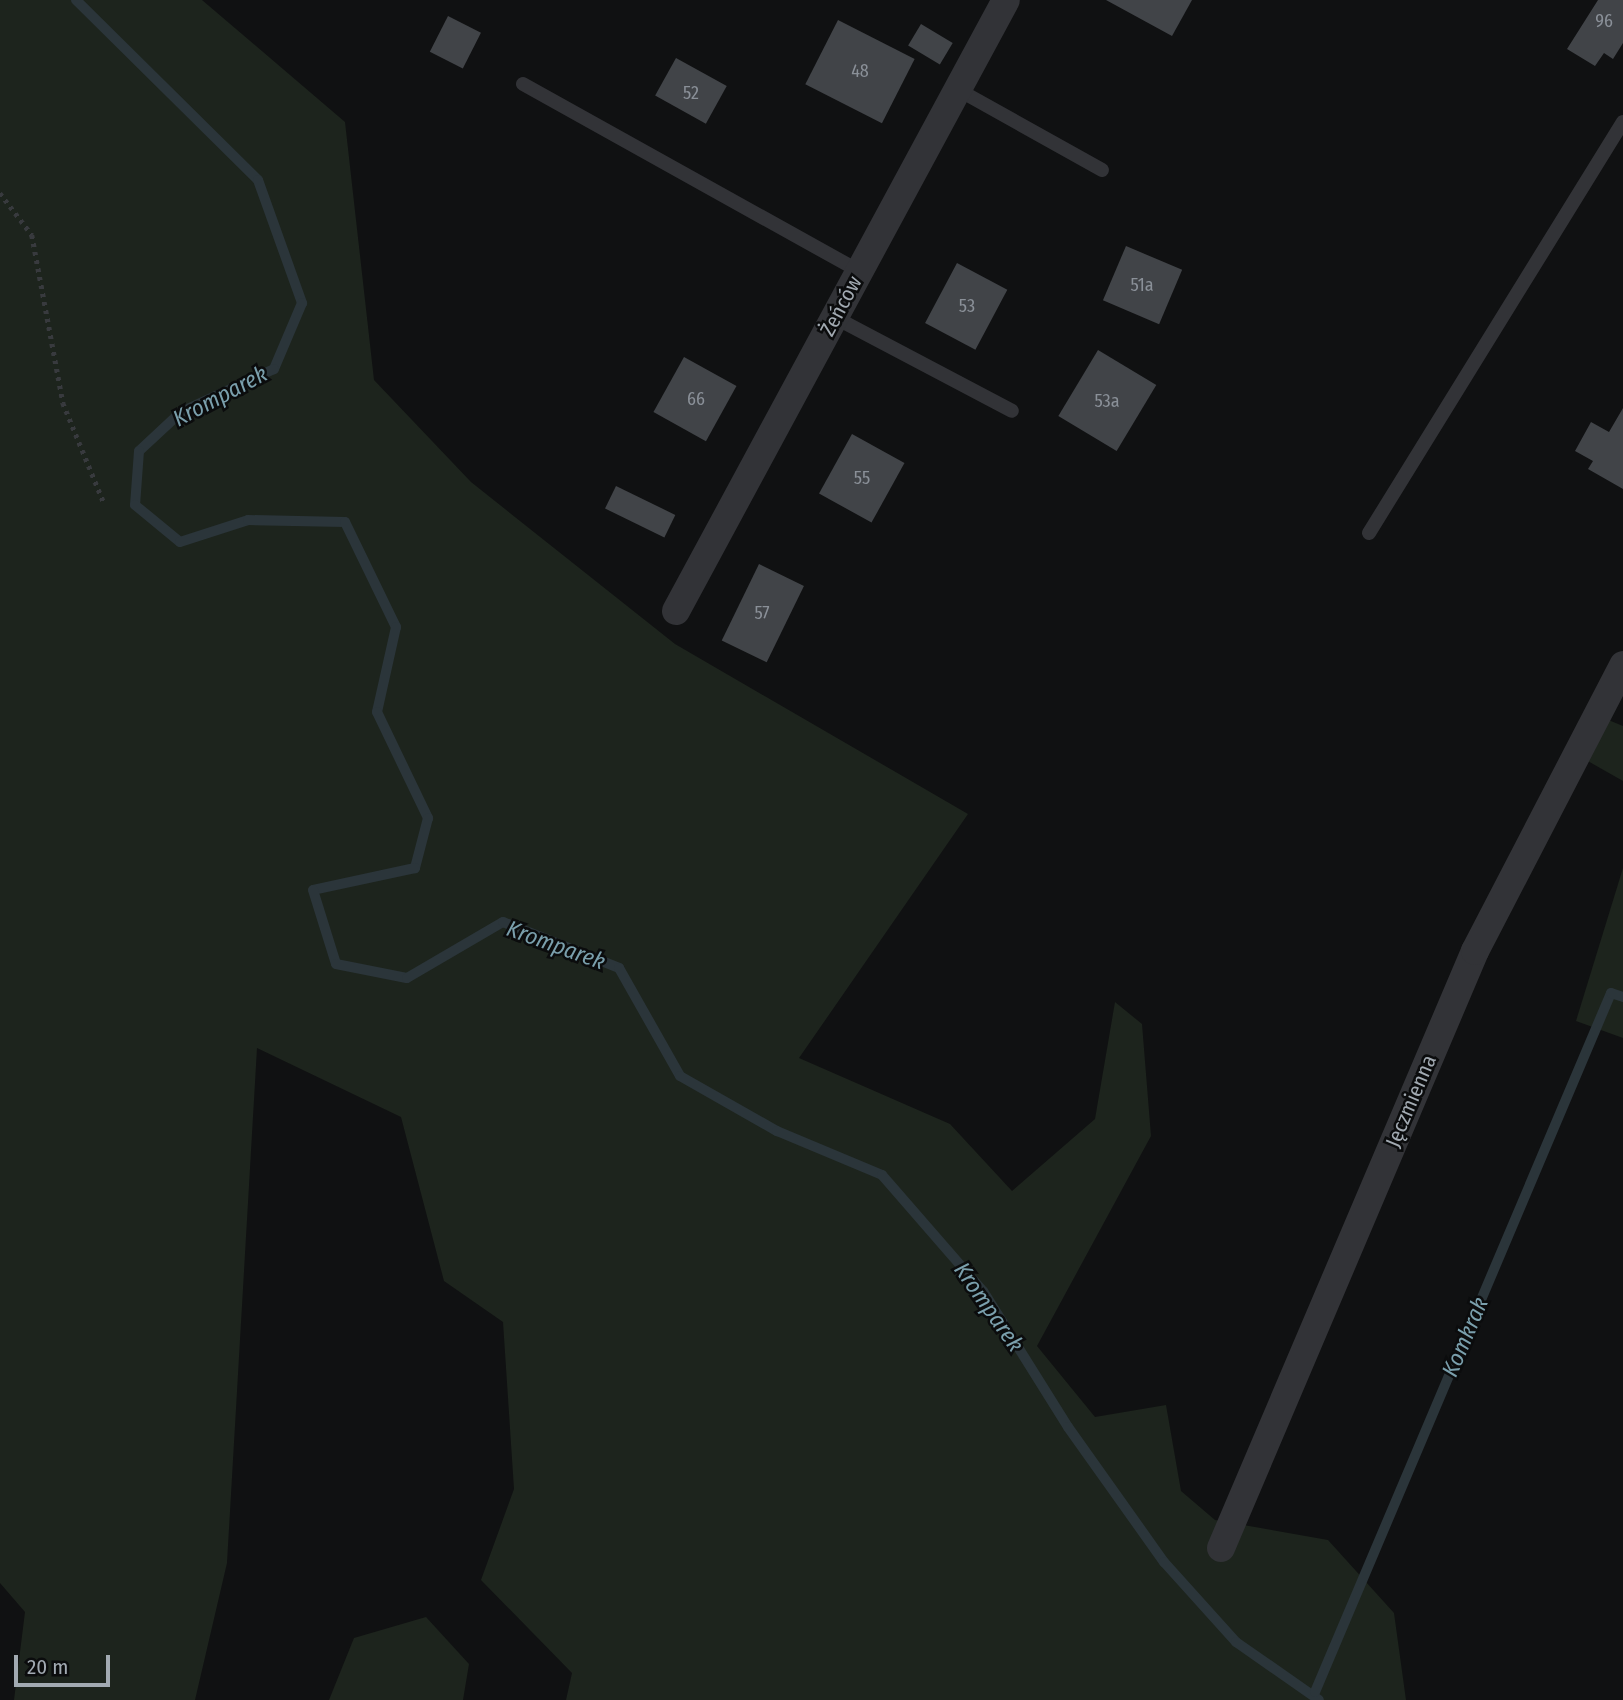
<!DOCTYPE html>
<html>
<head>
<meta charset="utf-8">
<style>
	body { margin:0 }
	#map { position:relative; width:1623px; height:1700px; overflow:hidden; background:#101112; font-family:"Fira Sans Condensed",sans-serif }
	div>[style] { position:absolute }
	.green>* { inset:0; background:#1d241d }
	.stream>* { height:10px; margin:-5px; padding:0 5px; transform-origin:5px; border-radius:5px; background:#2b353a }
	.building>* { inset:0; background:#414448; transform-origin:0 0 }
	.path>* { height:4.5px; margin-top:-2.25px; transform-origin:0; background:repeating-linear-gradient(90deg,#383a3e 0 3.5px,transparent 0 8.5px) }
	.lane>* { height:14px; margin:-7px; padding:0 7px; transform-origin:7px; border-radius:7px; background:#323337 }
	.street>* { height:28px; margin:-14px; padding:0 14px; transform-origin:14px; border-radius:14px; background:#323337 }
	span { translate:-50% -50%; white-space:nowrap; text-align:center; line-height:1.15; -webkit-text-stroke:5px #0b0c0d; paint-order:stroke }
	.number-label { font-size:18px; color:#8a9098 }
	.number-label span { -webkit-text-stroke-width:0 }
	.street-label { font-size:21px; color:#a2aab2 }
	.water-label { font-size:23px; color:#7a9fac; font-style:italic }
	.scale { position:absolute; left:14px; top:1655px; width:96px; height:32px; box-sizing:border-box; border:4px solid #a2aab2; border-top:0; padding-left:9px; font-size:21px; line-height:24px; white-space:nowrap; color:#a2aab2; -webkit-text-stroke:5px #0b0c0d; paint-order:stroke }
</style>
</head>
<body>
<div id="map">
	<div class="green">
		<i style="clip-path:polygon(0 0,202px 0,345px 122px,374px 380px,471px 482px,675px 644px,968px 814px,799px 1058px,950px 1124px,1012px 1191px,1095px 1119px,1115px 1002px,1142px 1024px,1151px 1136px,1037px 1346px,1095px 1417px,1166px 1405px,1181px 1491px,1215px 1520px,1328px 1540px,1394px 1613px,1406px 1700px,566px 1700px,572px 1673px,481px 1580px,514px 1489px,503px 1322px,444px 1281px,401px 1117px,257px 1048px,227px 1563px,195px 1700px,14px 1700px,25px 1612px,0 1583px)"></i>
		<i style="clip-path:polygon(1606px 719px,1623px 726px,1623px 781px,1586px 760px)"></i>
		<i style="clip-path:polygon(1623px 868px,1623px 1038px,1576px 1021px)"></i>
		<i style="clip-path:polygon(426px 1617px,469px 1664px,463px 1700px,329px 1700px,354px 1638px)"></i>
	</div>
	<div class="stream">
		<i style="left:76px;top:0;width:256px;rotate:44.7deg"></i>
		<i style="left:258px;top:180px;width:131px;rotate:70.3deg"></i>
		<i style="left:302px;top:303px;width:72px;rotate:113deg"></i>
		<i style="left:274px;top:369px;width:102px;rotate:155.2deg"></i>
		<i style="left:181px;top:412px;width:57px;rotate:137.1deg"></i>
		<i style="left:139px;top:451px;width:54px;rotate:94.2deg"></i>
		<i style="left:135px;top:505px;width:58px;rotate:39.4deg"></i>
		<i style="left:180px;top:542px;width:71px;rotate:-17.9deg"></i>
		<i style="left:248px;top:520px;width:97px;rotate:1.2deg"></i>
		<i style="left:345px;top:522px;width:117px;rotate:64.1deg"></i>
		<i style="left:396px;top:627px;width:87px;rotate:102.6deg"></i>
		<i style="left:377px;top:712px;width:118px;rotate:64.3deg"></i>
		<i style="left:428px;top:818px;width:52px;rotate:104.6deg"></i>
		<i style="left:415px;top:868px;width:104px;rotate:167.8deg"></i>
		<i style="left:313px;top:890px;width:77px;rotate:72.7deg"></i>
		<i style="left:336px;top:964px;width:72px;rotate:11.2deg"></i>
		<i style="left:407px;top:978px;width:111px;rotate:-30.3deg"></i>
		<i style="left:503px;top:922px;width:125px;rotate:21.6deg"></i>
		<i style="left:619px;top:968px;width:124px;rotate:60.5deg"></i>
		<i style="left:680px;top:1076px;width:112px;rotate:29.6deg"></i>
		<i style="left:777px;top:1131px;width:114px;rotate:22.7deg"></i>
		<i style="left:882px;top:1175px;width:154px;rotate:49deg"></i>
		<i style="left:983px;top:1291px;width:160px;rotate:58deg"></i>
		<i style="left:1068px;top:1427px;width:166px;rotate:54.6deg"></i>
		<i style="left:1164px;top:1562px;width:108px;rotate:48deg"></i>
		<i style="left:1236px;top:1642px;width:101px;rotate:34.9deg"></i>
		<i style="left:1315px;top:1692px;width:759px;rotate:-67.05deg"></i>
		<i style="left:1611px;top:993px;width:13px;rotate:18deg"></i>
	</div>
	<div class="building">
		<i style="clip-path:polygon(1106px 0,1192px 0,1172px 36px)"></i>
		<i style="clip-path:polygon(1598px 0,1623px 0,1623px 43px,1613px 59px,1604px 53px,1595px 66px,1567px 49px)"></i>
		<i style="left:448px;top:16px;width:37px;height:40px;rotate:27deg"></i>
		<i style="left:838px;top:20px;width:86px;height:72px;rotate:27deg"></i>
		<i style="left:921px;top:24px;width:37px;height:25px;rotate:31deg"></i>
		<i style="left:676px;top:58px;width:58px;height:43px;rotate:29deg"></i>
		<i style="left:1126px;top:246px;width:61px;height:59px;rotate:23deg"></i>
		<i style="left:957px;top:263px;width:57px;height:68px;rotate:28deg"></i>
		<i style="left:1098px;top:350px;width:68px;height:77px;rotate:31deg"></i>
		<i style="left:684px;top:357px;width:60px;height:63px;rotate:29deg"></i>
		<i style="clip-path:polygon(1623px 408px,1623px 489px,1588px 469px,1593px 461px,1575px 451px,1591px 422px,1609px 432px)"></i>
		<i style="left:852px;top:434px;width:60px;height:68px;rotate:29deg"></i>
		<i style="left:616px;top:486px;width:66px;height:25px;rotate:26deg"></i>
		<i style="left:759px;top:564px;width:50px;height:85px;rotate:26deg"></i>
	</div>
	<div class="path">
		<i style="left:0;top:193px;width:53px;rotate:52.7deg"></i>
		<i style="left:32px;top:235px;width:171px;rotate:79.5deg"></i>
		<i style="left:63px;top:403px;width:108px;rotate:67.7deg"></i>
	</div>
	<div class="lane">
		<i style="left:523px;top:84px;width:385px;rotate:29.1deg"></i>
		<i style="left:957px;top:89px;width:166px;rotate:29.2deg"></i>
		<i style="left:834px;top:317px;width:201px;rotate:27.8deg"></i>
		<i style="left:1369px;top:533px;width:483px;rotate:-58.3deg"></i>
	</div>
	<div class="street">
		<i style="left:676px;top:611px;width:694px;rotate:-61.63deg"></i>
		<i style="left:1221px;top:1548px;width:649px;rotate:-66.95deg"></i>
		<i style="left:1475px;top:951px;width:322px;rotate:-62.6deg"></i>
	</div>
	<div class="number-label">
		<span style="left:1604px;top:21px">96</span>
		<span style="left:860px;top:71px">48</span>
		<span style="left:691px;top:93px">52</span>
		<span style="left:1142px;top:285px">51a</span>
		<span style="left:967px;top:306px">53</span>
		<span style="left:696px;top:399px">66</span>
		<span style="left:1107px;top:401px">53a</span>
		<span style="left:862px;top:478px">55</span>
		<span style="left:762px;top:613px">57</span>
	</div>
	<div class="street-label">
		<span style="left:841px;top:306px;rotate:-62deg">Żeńców</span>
		<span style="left:1411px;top:1101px;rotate:-67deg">Jęczmienna</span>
	</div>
	<div class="water-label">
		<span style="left:220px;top:396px;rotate:-28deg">Kromparek</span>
		<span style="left:556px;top:945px;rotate:20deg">Kromparek</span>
		<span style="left:989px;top:1307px;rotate:55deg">Kromparek</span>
		<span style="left:1465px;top:1337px;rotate:-67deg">Komkrak</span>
	</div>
	<div class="scale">20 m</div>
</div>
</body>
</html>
